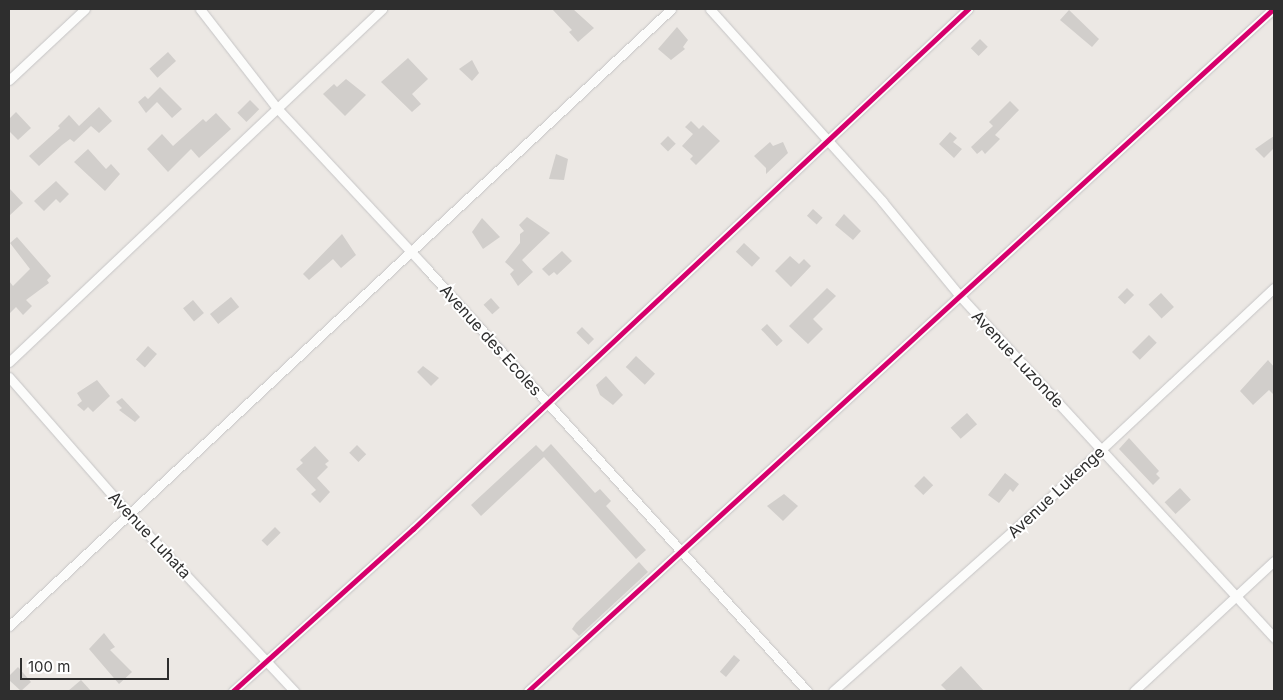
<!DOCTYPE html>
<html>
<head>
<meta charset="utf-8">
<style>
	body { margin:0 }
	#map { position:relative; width:1283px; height:700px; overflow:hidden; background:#ece8e4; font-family:Inter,sans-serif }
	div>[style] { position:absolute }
	.building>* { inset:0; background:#d1cecb; transform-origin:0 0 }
	.roads { filter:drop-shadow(0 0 1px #c5c4c5) drop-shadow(0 0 1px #c5c4c5) }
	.street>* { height:9px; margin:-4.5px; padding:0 4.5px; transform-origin:4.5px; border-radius:4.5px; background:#fcfcfb }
	.cycleway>* { height:5px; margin:-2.5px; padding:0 2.5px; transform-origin:2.5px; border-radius:2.5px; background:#d6006c }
	span { translate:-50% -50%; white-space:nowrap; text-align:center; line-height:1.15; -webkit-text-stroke:4px #fff; paint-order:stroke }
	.street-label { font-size:16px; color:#2e2e2e }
	.frame { position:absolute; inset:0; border:10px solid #2e2e2e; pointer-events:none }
	.scale { position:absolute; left:20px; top:658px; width:149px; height:22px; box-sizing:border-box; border:2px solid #2e2e2e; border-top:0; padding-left:6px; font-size:15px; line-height:18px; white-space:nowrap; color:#2e2e2e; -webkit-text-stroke:4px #fff; paint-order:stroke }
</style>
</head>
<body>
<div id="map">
	<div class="building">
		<i style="clip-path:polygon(552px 9px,573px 9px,594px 28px,578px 42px,569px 32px,572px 30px)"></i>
		<i style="clip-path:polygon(1069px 10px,1099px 39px,1092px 47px,1060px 20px)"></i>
		<i style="clip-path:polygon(677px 27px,688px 40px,683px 47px,685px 49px,671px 60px,658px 49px)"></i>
		<i style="left:980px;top:39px;width:11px;height:13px;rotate:45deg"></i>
		<i style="left:168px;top:52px;width:12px;height:25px;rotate:48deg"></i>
		<i style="clip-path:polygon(408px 58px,428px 79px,412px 94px,421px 104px,412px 112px,381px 82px)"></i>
		<i style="clip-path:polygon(472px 60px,479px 73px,472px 81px,459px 69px)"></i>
		<i style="clip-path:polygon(346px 79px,366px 95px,345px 116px,323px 94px,334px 84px,337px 87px)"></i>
		<i style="clip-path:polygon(160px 87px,182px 109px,172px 118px,157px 102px,146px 113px,138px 102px,145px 96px,148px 99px)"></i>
		<i style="left:250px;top:100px;width:13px;height:18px;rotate:45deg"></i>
		<i style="clip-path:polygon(1010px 101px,1019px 110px,995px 135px,1000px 139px,985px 154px,982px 150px,977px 154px,971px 147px,993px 126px,989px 122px)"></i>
		<i style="clip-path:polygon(99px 107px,112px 121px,99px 133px,91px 126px,74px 142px,70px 139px,62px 145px,39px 166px,29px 156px,60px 128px,58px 126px,69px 115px,79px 126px)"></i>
		<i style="clip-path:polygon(16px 112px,31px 128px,18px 140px,9px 131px,9px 119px)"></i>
		<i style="clip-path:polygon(216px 113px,231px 129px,199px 158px,191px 149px,168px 172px,147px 149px,162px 134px,173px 146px,203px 119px,206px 122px)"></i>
		<i style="clip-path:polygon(691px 121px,699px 129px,703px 125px,720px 141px,696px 165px,690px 159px,693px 156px,682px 146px,693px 134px,685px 127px)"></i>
		<i style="clip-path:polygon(950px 132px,957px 138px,953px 142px,962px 149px,954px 158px,939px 144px)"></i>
		<i style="left:668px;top:136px;width:11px;height:11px;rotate:45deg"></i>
		<i style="clip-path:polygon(1274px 136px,1274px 148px,1264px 158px,1255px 149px)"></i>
		<i style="clip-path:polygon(770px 142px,773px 146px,783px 142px,788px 153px,766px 174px,766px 168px,754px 156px)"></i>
		<i style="clip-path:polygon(88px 149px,106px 169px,111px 164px,120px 174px,105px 191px,74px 162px)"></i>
		<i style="clip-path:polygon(556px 154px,568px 159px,564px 180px,549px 179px)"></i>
		<i style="clip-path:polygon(56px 181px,69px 194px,60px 203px,56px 199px,44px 211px,34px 201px)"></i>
		<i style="clip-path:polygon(9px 188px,23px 203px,9px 216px)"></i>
		<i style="left:813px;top:209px;width:13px;height:9px;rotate:42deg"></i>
		<i style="clip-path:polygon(844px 214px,861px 231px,853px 240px,835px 225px)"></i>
		<i style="clip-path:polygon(527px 217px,550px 233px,522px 260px,533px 272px,518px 286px,510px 274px,514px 270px,505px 262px,520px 243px,520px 234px,524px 231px,519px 225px)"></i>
		<i style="clip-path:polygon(482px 218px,500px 237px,483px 249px,472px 232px)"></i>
		<i style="clip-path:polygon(342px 234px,356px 255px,341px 268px,333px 259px,309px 280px,303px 274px)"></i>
		<i style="clip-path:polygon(17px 237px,51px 276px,47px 280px,49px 283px,26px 300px,32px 306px,23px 315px,16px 307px,9px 314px,9px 281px,13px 286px,30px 269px,10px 243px)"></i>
		<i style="left:744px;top:243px;width:22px;height:12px;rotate:43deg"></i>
		<i style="clip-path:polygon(562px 251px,572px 261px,557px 275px,554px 272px,549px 276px,542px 269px)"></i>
		<i style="clip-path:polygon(790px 256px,799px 264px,804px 259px,811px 266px,791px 287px,775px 271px)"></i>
		<i style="clip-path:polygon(827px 288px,836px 296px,813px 319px,823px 329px,808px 344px,789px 326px)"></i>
		<i style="left:1127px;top:288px;width:10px;height:13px;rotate:45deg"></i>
		<i style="left:1161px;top:293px;width:19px;height:17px;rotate:47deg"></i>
		<i style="left:231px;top:297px;width:13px;height:27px;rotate:51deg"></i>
		<i style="left:491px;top:298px;width:13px;height:10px;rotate:48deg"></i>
		<i style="left:193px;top:300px;width:17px;height:13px;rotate:50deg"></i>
		<i style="left:767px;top:324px;width:23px;height:8px;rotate:47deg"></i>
		<i style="left:582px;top:327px;width:17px;height:8px;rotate:45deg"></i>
		<i style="left:1149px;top:335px;width:11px;height:24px;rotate:45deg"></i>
		<i style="left:148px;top:346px;width:12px;height:18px;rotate:42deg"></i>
		<i style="left:636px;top:356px;width:26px;height:15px;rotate:43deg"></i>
		<i style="clip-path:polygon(1268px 360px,1274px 367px,1274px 395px,1269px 390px,1253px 405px,1240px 391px)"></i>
		<i style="clip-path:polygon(423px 366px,439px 378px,431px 386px,417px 372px)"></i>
		<i style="clip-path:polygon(606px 376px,623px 395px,613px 405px,600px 395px,596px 385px)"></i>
		<i style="clip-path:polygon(97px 380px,110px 396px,93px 412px,88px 407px,84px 411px,77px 405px,82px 401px,77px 393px)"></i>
		<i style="clip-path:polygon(122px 398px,140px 417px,135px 422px,119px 410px,122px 408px,116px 402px)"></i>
		<i style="left:967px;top:413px;width:15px;height:22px;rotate:48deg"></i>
		<i style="clip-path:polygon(1129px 438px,1159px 471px,1156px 474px,1160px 478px,1153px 485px,1119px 449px)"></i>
		<i style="clip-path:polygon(551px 444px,595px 493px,600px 489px,611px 501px,606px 506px,646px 550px,636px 559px,544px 457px,481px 516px,471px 505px,536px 445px,543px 452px)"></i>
		<i style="left:357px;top:445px;width:13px;height:11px;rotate:45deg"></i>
		<i style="clip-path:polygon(315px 446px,329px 461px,325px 464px,328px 467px,317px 478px,330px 492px,320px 503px,311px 494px,316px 490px,296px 469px,303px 463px,300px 460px)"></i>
		<i style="clip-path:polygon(1005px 473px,1019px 484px,1013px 492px,1010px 489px,999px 503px,988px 495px)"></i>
		<i style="left:924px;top:476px;width:13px;height:14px;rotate:45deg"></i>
		<i style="left:1180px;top:488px;width:16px;height:21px;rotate:47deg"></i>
		<i style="clip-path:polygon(784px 494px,798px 506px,783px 521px,767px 506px)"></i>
		<i style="left:275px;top:527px;width:8px;height:19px;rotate:45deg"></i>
		<i style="clip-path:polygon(639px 562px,648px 572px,579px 636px,572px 629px,576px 623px)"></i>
		<i style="clip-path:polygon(104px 633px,115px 647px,110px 650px,132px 672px,119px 684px,89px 649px)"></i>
		<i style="left:734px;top:655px;width:8px;height:22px;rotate:40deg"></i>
		<i style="clip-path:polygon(961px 666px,984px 691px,947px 691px,941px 685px)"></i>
		<i style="clip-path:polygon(18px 667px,31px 682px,21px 691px,9px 680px,9px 676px)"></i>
		<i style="clip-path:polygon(81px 680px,91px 691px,68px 691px)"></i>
	</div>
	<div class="roads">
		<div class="street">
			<i style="left:200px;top:9px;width:124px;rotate:52.2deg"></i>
			<i style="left:276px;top:107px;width:220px;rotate:47deg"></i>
			<i style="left:426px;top:268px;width:569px;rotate:47.99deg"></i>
			<i style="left:710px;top:9px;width:258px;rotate:48.1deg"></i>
			<i style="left:882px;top:201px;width:123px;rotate:50.6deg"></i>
			<i style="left:960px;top:296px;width:464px;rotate:47.4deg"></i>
			<i style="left:9px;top:80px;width:104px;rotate:-43.1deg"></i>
			<i style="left:9px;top:362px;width:514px;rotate:-43.42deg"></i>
			<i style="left:9px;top:377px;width:184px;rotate:48.8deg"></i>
			<i style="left:130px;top:515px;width:241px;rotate:47deg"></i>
			<i style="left:9px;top:626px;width:905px;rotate:-42.98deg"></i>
			<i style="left:233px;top:691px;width:242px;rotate:-42deg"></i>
			<i style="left:413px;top:529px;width:761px;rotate:-43.14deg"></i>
			<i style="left:528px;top:691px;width:1007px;rotate:-42.47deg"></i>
			<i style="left:833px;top:691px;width:281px;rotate:-41.7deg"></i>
			<i style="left:1043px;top:504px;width:316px;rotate:-43.1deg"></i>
			<i style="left:1134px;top:691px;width:191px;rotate:-42.9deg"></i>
		</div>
	</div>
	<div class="cycleway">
		<i style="left:233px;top:691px;width:242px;rotate:-42deg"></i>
		<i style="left:413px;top:529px;width:761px;rotate:-43.14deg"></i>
		<i style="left:528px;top:691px;width:1007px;rotate:-42.47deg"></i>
	</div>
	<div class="street-label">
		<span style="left:491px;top:340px;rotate:48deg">Avenue des Ecoles</span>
		<span style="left:1018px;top:359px;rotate:47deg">Avenue Luzonde</span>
		<span style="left:1056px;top:492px;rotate:-43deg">Avenue Lukenge</span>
		<span style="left:150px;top:535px;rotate:47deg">Avenue Luhata</span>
	</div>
	<div class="frame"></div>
	<div class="scale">100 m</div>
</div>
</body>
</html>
